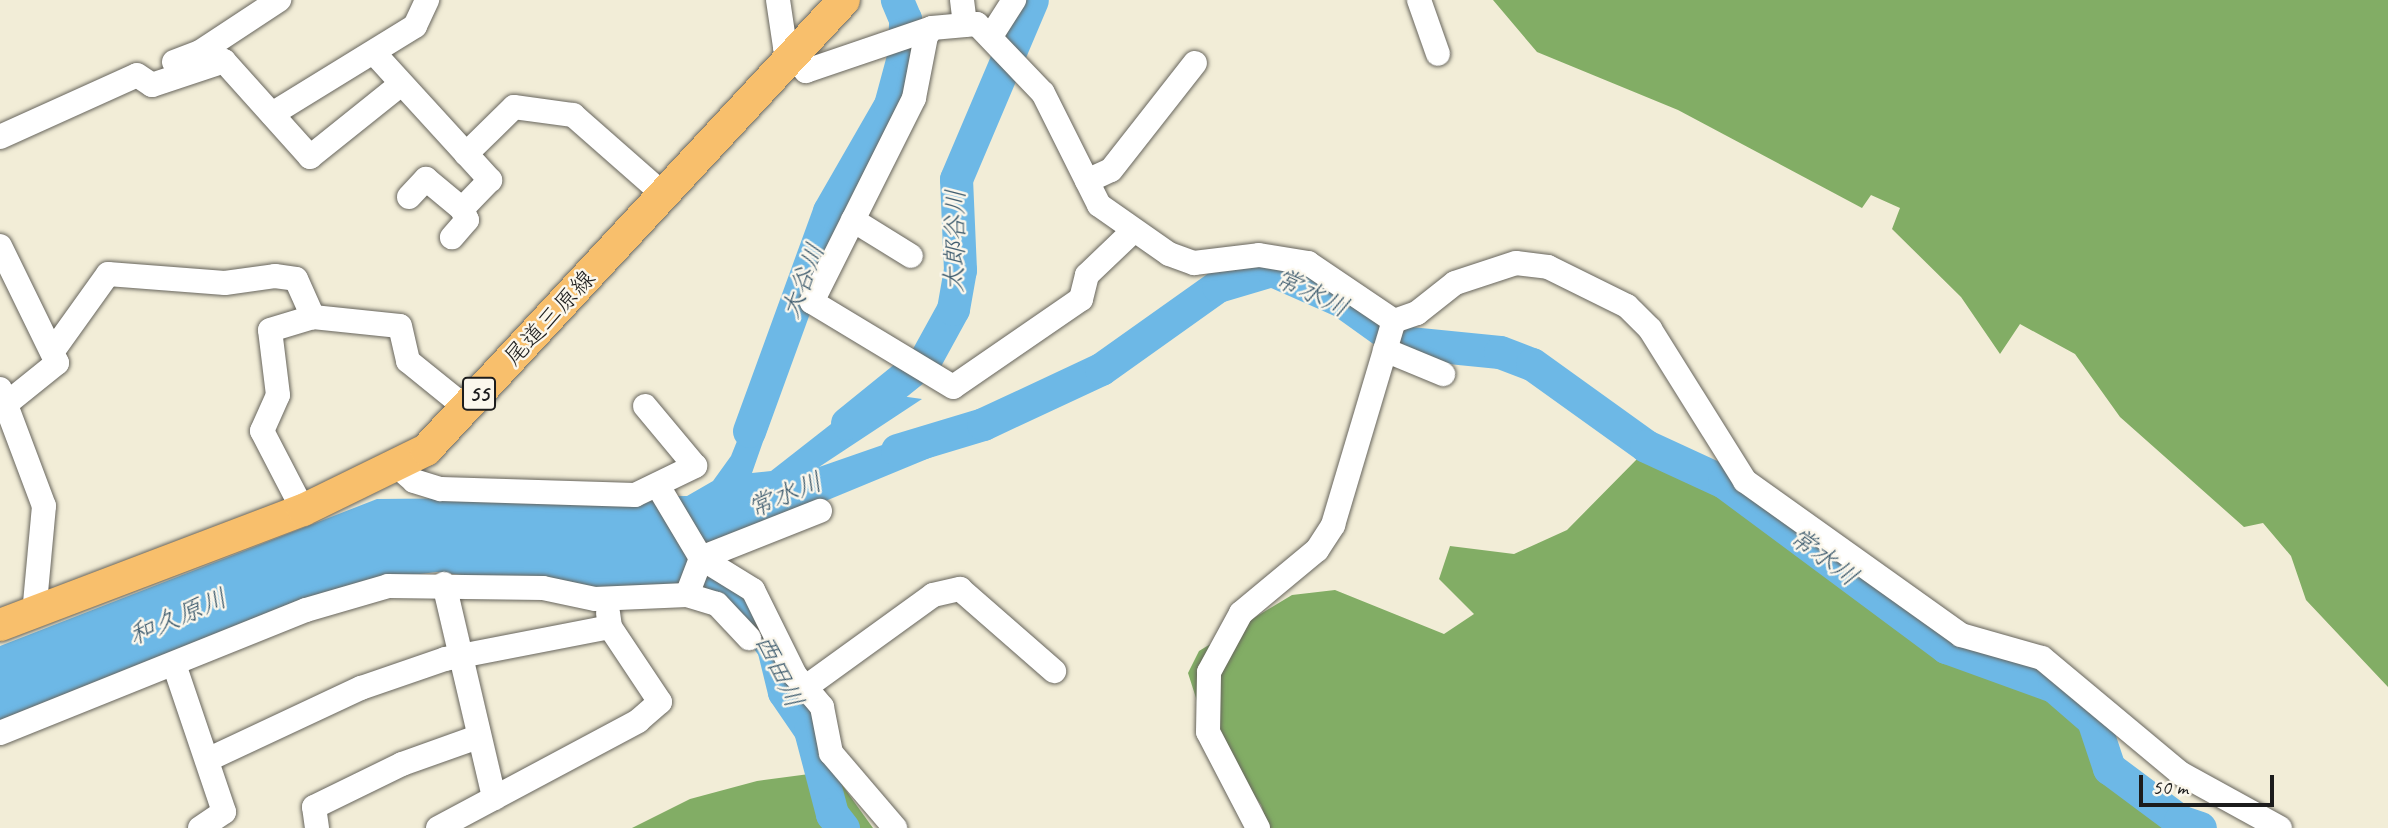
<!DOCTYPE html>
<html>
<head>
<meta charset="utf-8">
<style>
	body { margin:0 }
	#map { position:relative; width:2388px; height:828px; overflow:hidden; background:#f2edd7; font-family:Caveat,"Klee One",sans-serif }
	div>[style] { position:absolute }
	.forest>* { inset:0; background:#82ad65 }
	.water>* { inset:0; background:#6db8e6 }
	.river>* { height:33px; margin:-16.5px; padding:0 16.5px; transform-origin:16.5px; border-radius:16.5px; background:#6db8e6 }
	.roads { filter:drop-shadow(0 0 2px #67655d) drop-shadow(0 0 2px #67655d) }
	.minor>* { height:24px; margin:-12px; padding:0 12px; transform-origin:12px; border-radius:12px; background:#fff }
	.major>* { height:32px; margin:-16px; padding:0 16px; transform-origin:16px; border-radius:16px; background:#f8bf6c }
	span { translate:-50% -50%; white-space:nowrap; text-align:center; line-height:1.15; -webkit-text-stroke:5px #fbf7ec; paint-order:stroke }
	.shield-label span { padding:2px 5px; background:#fbf7ec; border:2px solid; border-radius:5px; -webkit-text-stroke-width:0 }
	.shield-label { font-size:23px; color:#1c1c1c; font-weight:700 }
	.street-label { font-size:24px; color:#1c1c1c }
	.water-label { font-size:26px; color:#3c5a6d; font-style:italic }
	.scale { position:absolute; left:2139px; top:775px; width:135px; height:32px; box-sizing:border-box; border:4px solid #1c1c1c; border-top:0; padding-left:9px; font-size:21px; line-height:24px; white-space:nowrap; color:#1c1c1c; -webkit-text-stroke:5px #fbf7ec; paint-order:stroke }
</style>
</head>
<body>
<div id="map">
	<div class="forest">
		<i style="clip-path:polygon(1493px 0,2388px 0,2388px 687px,2306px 600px,2291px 556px,2263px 523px,2244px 527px,2120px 417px,2075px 354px,2020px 324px,2000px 354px,1961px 297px,1892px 229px,1900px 208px,1871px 195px,1862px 208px,1678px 110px,1537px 52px)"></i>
		<i style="clip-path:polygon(1641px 455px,1719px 491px,1941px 657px,2049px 695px,2083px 726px,2100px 774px,2165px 828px,1269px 828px,1261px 805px,1204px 723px,1188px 673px,1199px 651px,1292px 595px,1335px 590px,1444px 634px,1474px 614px,1439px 579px,1450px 546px,1514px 554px,1567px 530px)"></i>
		<i style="clip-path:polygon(832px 771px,873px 828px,632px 828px,690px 799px,757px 781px)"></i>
	</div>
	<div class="water">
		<i style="clip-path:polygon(758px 389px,780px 393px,752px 473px,771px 471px,872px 392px,922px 399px,819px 467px,937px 426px,944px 452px,731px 540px,718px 577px,752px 606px,776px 644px,758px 641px,667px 585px,598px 592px,437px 572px,377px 579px,0 724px,0 646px,377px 499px,687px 496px,713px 481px,731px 456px)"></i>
	</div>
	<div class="river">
		<i style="left:847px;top:423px;width:100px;rotate:-38.9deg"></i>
		<i style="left:925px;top:360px;width:58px;rotate:-61.2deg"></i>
		<i style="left:953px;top:309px;width:40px;rotate:-80deg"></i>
		<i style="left:960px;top:270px;width:91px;rotate:-92.5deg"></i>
		<i style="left:956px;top:179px;width:194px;rotate:-67deg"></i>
		<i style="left:749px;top:431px;width:234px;rotate:-70deg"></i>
		<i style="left:829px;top:211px;width:122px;rotate:-60.1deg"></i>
		<i style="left:890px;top:105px;width:54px;rotate:-74.9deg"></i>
		<i style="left:904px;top:53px;width:34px;rotate:-88deg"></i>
		<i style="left:905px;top:19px;width:21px;rotate:-113deg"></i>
		<i style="left:897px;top:450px;width:90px;rotate:-16.8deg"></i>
		<i style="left:983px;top:424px;width:130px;rotate:-25deg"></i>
		<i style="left:1101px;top:369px;width:143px;rotate:-35.4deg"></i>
		<i style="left:1218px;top:286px;width:56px;rotate:-16.5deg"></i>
		<i style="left:1272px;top:270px;width:77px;rotate:23.9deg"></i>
		<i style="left:1342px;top:301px;width:70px;rotate:35.7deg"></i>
		<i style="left:1399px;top:342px;width:101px;rotate:5.7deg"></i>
		<i style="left:1500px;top:352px;width:34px;rotate:21deg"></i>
		<i style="left:1532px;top:364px;width:140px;rotate:35.7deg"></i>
		<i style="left:1646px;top:446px;width:86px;rotate:24.8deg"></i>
		<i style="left:1724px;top:482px;width:277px;rotate:36.6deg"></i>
		<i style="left:1946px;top:647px;width:115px;rotate:19.9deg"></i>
		<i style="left:2054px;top:686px;width:52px;rotate:41.1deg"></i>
		<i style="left:2093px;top:720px;width:51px;rotate:71.6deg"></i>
		<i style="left:2109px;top:768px;width:89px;rotate:36.7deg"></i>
		<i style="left:2180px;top:821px;width:21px;rotate:19deg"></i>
		<i style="left:759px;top:628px;width:24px;rotate:54deg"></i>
		<i style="left:773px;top:647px;width:46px;rotate:76.3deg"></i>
		<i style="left:784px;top:692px;width:46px;rotate:55.6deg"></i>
		<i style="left:810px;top:730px;width:87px;rotate:75.3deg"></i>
		<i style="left:832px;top:814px;width:18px;rotate:52deg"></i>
	</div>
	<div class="roads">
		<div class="minor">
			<i style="left:778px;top:0;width:48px;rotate:81.5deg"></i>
			<i style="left:785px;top:47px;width:32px;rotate:49deg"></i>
			<i style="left:806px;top:71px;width:133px;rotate:-18.8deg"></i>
			<i style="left:962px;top:0;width:25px;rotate:83deg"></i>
			<i style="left:1419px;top:0;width:57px;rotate:70.6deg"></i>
			<i style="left:991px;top:36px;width:43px;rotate:-57.4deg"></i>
			<i style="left:375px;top:54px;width:171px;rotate:47.6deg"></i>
			<i style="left:490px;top:180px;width:40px;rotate:134deg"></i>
			<i style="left:174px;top:62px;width:28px;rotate:-21deg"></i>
			<i style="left:200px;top:52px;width:95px;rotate:-33.4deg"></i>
			<i style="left:272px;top:114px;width:168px;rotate:-31.6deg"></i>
			<i style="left:415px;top:26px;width:29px;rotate:-65deg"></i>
			<i style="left:0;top:137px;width:150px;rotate:-24.3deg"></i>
			<i style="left:137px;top:75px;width:18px;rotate:34deg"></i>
			<i style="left:152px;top:85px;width:76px;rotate:-18.4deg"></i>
			<i style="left:224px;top:61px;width:129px;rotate:48.1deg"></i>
			<i style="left:310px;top:157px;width:117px;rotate:-38.7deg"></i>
			<i style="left:466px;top:154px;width:67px;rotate:-44.4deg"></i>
			<i style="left:514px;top:107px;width:60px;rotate:7.7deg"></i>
			<i style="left:573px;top:115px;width:121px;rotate:41.3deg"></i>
			<i style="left:1087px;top:181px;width:26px;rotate:-25deg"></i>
			<i style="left:1111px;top:170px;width:136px;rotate:-51.9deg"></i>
			<i style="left:409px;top:197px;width:25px;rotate:-47deg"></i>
			<i style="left:426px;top:179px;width:47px;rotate:39.8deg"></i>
			<i style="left:462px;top:209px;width:12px;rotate:66deg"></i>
			<i style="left:467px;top:220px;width:23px;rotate:131deg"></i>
			<i style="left:853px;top:220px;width:68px;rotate:31.8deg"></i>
			<i style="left:1131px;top:233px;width:61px;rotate:136.3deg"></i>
			<i style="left:1087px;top:275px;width:25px;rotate:104deg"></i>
			<i style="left:1081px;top:299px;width:155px;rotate:145.5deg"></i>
			<i style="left:953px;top:387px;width:165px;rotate:-148.9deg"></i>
			<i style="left:812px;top:302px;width:228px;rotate:-63.4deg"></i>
			<i style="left:914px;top:98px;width:63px;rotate:-79deg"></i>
			<i style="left:926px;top:36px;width:10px;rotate:-53deg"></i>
			<i style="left:932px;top:28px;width:45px;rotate:-5.1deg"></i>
			<i style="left:977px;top:24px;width:95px;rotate:46.3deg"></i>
			<i style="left:1043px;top:93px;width:125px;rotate:63.4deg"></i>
			<i style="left:1099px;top:205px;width:85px;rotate:35deg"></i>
			<i style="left:1169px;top:254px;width:27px;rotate:20deg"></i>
			<i style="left:1194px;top:263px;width:65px;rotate:-7deg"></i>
			<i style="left:1259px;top:255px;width:50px;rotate:9.3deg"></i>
			<i style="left:1308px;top:263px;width:104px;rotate:34deg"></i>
			<i style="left:1394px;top:321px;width:24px;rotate:-19deg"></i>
			<i style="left:1417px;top:313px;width:48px;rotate:-38.3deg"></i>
			<i style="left:1455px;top:283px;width:64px;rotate:-18.2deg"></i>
			<i style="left:1516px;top:263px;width:32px;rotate:7deg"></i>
			<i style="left:1548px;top:267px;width:88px;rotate:26.3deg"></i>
			<i style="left:1627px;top:306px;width:33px;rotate:45deg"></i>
			<i style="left:1650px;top:329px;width:179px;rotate:58deg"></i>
			<i style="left:1745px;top:481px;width:265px;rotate:35.5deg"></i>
			<i style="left:1961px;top:635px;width:84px;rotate:15.9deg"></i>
			<i style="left:2042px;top:658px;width:180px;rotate:39.8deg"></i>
			<i style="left:2180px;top:773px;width:114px;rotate:28.8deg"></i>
			<i style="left:0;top:246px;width:130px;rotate:64deg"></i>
			<i style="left:57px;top:363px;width:65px;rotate:141.2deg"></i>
			<i style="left:55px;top:348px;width:91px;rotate:-54.4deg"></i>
			<i style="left:108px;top:274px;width:117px;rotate:4.4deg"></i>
			<i style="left:225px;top:283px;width:50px;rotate:-8deg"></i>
			<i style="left:275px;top:276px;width:21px;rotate:8deg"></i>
			<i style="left:296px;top:279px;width:42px;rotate:65.9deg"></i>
			<i style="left:313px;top:317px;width:87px;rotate:5.9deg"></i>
			<i style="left:400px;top:326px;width:36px;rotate:77deg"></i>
			<i style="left:408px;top:361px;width:75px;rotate:39deg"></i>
			<i style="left:1385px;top:350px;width:63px;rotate:22.5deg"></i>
			<i style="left:0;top:389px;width:125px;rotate:69.4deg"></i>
			<i style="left:44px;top:506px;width:107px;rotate:95.3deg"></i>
			<i style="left:398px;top:467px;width:21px;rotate:41deg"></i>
			<i style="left:414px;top:481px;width:28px;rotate:17deg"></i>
			<i style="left:441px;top:489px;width:194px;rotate:1.8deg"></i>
			<i style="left:635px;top:495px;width:67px;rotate:-25.8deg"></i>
			<i style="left:695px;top:466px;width:78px;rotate:-129.8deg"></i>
			<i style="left:658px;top:486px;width:84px;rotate:59.2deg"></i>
			<i style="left:701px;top:558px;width:61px;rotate:31.6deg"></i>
			<i style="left:753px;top:590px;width:95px;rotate:63.7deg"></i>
			<i style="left:795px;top:675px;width:42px;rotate:49.8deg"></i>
			<i style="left:822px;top:707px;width:47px;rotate:78.9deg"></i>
			<i style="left:831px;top:753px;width:99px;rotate:49.5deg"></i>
			<i style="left:303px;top:510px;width:89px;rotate:-117.4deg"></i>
			<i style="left:262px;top:431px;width:39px;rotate:-66deg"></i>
			<i style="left:278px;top:395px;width:65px;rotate:-97deg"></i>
			<i style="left:270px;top:330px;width:45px;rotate:-16.8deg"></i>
			<i style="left:444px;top:584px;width:220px;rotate:76.8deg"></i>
			<i style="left:687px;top:595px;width:40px;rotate:-69deg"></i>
			<i style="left:701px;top:558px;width:128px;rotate:-21.6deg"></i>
			<i style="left:175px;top:667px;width:153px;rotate:71.3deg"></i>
			<i style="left:224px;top:812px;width:29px;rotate:146deg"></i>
			<i style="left:806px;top:687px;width:157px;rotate:-35.9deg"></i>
			<i style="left:933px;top:595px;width:28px;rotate:-13deg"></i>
			<i style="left:960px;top:589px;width:125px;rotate:41.1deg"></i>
			<i style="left:0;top:733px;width:330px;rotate:-21.9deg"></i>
			<i style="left:306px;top:610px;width:85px;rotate:-16.3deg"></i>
			<i style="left:388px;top:586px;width:155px;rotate:0.7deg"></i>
			<i style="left:543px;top:588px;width:53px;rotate:11.9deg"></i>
			<i style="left:595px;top:599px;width:92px;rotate:-2.5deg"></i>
			<i style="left:687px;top:595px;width:31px;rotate:17deg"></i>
			<i style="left:717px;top:604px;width:47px;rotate:46.7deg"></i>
			<i style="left:207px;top:760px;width:170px;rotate:-25.1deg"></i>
			<i style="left:361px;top:688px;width:89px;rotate:-19deg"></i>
			<i style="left:445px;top:659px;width:168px;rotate:-11deg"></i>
			<i style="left:317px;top:828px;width:21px;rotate:-98deg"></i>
			<i style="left:314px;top:807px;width:98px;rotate:-26deg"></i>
			<i style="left:402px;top:764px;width:77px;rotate:-19.6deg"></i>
			<i style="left:438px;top:828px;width:227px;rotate:-28.1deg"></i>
			<i style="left:638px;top:721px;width:29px;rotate:-41deg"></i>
			<i style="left:660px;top:702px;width:90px;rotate:-123.7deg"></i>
			<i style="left:610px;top:627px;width:14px;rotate:-98deg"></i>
			<i style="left:1258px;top:828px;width:108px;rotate:-117.5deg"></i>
			<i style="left:1208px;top:732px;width:60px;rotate:-89deg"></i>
			<i style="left:1209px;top:672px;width:67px;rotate:-61.5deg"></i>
			<i style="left:1241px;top:613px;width:99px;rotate:-39.7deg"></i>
			<i style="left:1317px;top:550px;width:30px;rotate:-57deg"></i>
			<i style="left:1333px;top:525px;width:213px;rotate:-73.4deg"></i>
		</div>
		<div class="major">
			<i style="left:0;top:625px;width:324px;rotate:-20.8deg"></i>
			<i style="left:303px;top:510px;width:137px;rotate:-26deg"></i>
			<i style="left:426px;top:450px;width:614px;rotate:-47.11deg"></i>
		</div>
	</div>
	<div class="shield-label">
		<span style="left:479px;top:394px">55</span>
	</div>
	<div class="street-label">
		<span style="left:550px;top:318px;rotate:-47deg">尾道三原線</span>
	</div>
	<div class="water-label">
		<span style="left:955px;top:241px;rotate:-89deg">太郎谷川</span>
		<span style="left:803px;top:281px;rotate:-69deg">大谷川</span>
		<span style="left:1312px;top:293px;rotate:26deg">常水川</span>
		<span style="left:785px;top:495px;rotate:-22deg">常水川</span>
		<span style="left:1824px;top:557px;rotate:37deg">常水川</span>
		<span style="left:178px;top:617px;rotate:-23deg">和久原川</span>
		<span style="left:779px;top:671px;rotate:64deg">西田川</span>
	</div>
	<div class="scale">50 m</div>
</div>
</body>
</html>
